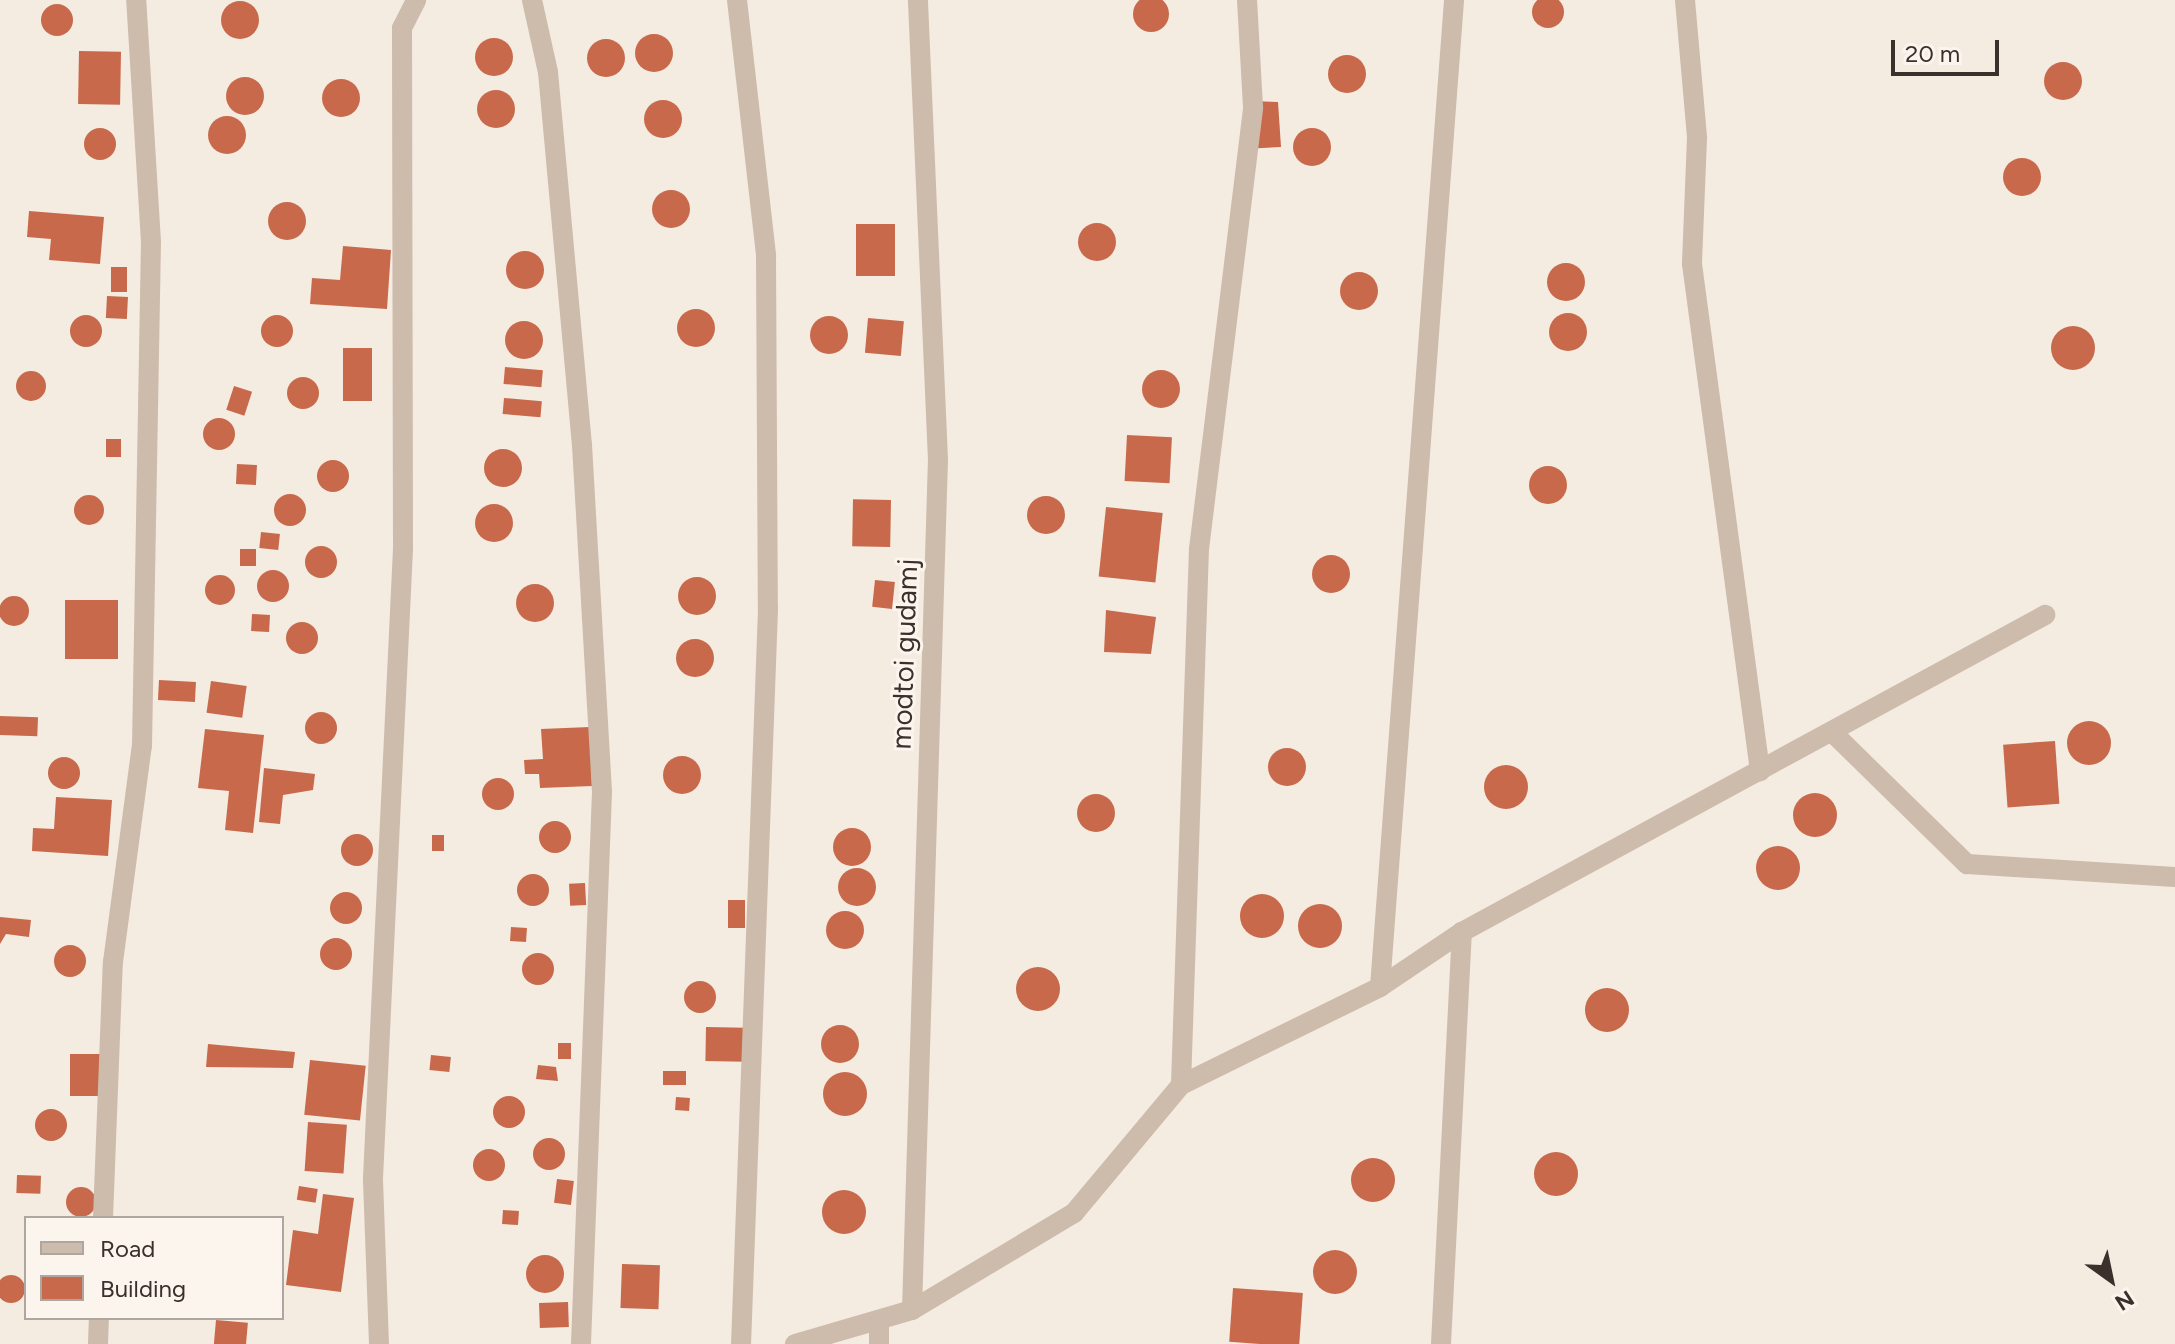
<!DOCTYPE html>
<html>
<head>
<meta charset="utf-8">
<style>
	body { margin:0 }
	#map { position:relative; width:2175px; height:1344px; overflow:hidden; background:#f4ebe1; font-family:Figtree,sans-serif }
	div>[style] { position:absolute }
	.building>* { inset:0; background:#c8694b; transform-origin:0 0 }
	.round { border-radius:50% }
	.minor>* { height:20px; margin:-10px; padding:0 10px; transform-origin:10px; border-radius:10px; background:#cdbbac }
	span { translate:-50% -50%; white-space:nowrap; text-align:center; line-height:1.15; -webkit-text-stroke:6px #fbf5ee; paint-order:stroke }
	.street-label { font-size:28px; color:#3b302b }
	.legend { position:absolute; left:24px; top:1216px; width:260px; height:104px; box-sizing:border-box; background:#fbf5ee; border:2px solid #aea6a0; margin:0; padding:10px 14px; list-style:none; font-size:24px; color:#3b302b }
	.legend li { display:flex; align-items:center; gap:16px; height:40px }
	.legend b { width:40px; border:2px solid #aea6a0 }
	.north { position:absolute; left:2071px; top:1240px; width:80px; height:80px; -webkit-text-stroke:6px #fbf5ee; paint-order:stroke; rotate:147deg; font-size:22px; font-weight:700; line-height:32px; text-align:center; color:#3b302b }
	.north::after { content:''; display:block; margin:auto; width:28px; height:36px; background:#3b302b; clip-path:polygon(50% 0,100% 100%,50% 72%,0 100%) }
	.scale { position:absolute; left:1891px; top:40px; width:108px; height:36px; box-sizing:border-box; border:4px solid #3b302b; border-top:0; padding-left:10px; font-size:24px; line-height:28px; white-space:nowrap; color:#3b302b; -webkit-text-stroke:6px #fbf5ee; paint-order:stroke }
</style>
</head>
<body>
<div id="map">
	<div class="building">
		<i class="round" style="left:1532px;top:-4px;width:32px;height:32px"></i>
		<i class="round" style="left:1133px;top:-4px;width:36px;height:36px"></i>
		<i class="round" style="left:221px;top:1px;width:38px;height:38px"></i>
		<i class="round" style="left:41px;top:4px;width:32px;height:32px"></i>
		<i class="round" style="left:635px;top:34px;width:38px;height:38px"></i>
		<i class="round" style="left:475px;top:38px;width:38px;height:38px"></i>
		<i class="round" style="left:587px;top:39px;width:38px;height:38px"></i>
		<i style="left:79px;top:51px;width:42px;height:53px;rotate:1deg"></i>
		<i class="round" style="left:1328px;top:55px;width:38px;height:38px"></i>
		<i class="round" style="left:2044px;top:62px;width:38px;height:38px"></i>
		<i class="round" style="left:226px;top:77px;width:38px;height:38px"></i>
		<i class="round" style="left:322px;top:79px;width:38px;height:38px"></i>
		<i class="round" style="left:477px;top:90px;width:38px;height:38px"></i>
		<i class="round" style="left:644px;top:100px;width:38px;height:38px"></i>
		<i style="clip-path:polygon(1247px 101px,1278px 102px,1281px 147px,1243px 149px)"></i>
		<i class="round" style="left:208px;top:116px;width:38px;height:38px"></i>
		<i class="round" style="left:1293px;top:128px;width:38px;height:38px"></i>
		<i class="round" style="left:84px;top:128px;width:32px;height:32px"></i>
		<i class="round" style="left:2003px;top:158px;width:38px;height:38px"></i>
		<i class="round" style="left:652px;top:190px;width:38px;height:38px"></i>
		<i class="round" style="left:268px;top:202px;width:38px;height:38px"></i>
		<i style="clip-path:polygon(29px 211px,104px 217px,100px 264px,49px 260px,51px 239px,27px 237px)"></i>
		<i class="round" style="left:1078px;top:223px;width:38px;height:38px"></i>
		<i style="left:856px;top:224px;width:39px;height:52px"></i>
		<i style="clip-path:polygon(343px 246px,391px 250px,387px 309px,310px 304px,312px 278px,340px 280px)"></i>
		<i class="round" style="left:506px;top:251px;width:38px;height:38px"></i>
		<i class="round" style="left:1547px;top:263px;width:38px;height:38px"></i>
		<i style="left:127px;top:267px;width:25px;height:16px;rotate:90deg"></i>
		<i class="round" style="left:1340px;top:272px;width:38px;height:38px"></i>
		<i style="left:107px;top:296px;width:21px;height:22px;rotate:3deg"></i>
		<i class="round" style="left:677px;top:309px;width:38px;height:38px"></i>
		<i class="round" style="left:1549px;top:313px;width:38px;height:38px"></i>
		<i class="round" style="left:261px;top:315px;width:32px;height:32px"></i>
		<i class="round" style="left:70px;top:315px;width:32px;height:32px"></i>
		<i class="round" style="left:810px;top:316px;width:38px;height:38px"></i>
		<i style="left:868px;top:318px;width:36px;height:35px;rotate:5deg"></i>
		<i class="round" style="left:505px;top:321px;width:38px;height:38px"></i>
		<i class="round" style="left:2051px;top:326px;width:44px;height:44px"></i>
		<i style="left:372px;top:348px;width:53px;height:29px;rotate:90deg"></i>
		<i style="left:505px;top:367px;width:38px;height:17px;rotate:5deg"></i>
		<i class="round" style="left:1142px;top:370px;width:38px;height:38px"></i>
		<i class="round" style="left:16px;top:371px;width:30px;height:30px"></i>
		<i class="round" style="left:287px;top:377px;width:32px;height:32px"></i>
		<i style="left:234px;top:386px;width:19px;height:25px;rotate:18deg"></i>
		<i style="left:504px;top:398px;width:38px;height:16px;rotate:5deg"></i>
		<i class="round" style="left:203px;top:418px;width:32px;height:32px"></i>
		<i style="left:1127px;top:435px;width:45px;height:46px;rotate:3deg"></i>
		<i style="left:106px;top:439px;width:15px;height:18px"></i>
		<i class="round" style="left:484px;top:449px;width:38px;height:38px"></i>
		<i class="round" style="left:317px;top:460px;width:32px;height:32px"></i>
		<i style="left:237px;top:464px;width:20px;height:20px;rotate:3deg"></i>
		<i class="round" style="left:1529px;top:466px;width:38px;height:38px"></i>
		<i class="round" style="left:274px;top:494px;width:32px;height:32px"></i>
		<i class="round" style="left:74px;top:495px;width:30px;height:30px"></i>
		<i class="round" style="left:1027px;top:496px;width:38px;height:38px"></i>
		<i style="left:891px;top:500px;width:47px;height:38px;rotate:91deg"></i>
		<i class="round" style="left:475px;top:504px;width:38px;height:38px"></i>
		<i style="left:1106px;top:507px;width:57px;height:70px;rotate:6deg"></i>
		<i style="left:261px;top:532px;width:19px;height:16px;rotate:6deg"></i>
		<i class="round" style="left:305px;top:546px;width:32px;height:32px"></i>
		<i style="left:240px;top:549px;width:16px;height:17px"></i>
		<i class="round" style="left:1312px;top:555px;width:38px;height:38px"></i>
		<i class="round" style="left:257px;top:570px;width:32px;height:32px"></i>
		<i class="round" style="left:205px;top:575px;width:30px;height:30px"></i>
		<i class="round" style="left:678px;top:577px;width:38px;height:38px"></i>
		<i style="left:875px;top:580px;width:20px;height:27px;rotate:6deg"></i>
		<i class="round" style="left:516px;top:584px;width:38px;height:38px"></i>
		<i class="round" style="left:-1px;top:596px;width:30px;height:30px"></i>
		<i style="left:118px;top:600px;width:59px;height:53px;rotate:90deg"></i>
		<i style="clip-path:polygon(1106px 610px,1156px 617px,1151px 654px,1104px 652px)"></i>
		<i style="left:252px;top:614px;width:18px;height:17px;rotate:3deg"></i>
		<i class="round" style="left:286px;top:622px;width:32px;height:32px"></i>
		<i class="round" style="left:676px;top:639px;width:38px;height:38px"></i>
		<i style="left:159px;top:680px;width:37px;height:20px;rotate:3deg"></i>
		<i style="left:211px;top:681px;width:36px;height:32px;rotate:8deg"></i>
		<i class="round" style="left:305px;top:712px;width:32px;height:32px"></i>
		<i style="left:0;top:716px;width:38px;height:19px;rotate:2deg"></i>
		<i class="round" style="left:2067px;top:721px;width:44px;height:44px"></i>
		<i style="clip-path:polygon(590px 727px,592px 786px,540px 788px,539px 774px,525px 774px,524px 760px,543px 759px,541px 729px)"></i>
		<i style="clip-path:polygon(205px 729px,264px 735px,253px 833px,225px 830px,229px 791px,198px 788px)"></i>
		<i style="left:2055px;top:741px;width:63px;height:52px;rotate:86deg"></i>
		<i class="round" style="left:1268px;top:748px;width:38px;height:38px"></i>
		<i class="round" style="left:663px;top:756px;width:38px;height:38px"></i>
		<i class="round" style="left:48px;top:757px;width:32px;height:32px"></i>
		<i class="round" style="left:1484px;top:765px;width:44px;height:44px"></i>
		<i style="clip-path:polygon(264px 768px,315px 774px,313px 790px,283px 795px,280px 824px,259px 822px)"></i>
		<i class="round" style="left:482px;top:778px;width:32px;height:32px"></i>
		<i class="round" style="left:1793px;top:793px;width:44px;height:44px"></i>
		<i class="round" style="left:1077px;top:794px;width:38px;height:38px"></i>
		<i style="clip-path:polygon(56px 797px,112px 800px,108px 856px,32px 851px,33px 828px,54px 829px)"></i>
		<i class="round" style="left:539px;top:821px;width:32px;height:32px"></i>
		<i class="round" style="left:833px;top:828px;width:38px;height:38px"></i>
		<i class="round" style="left:341px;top:834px;width:32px;height:32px"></i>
		<i style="left:432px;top:835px;width:12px;height:16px"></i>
		<i class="round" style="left:1756px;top:846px;width:44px;height:44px"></i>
		<i class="round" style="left:838px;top:868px;width:38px;height:38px"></i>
		<i class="round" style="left:517px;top:874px;width:32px;height:32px"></i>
		<i style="left:585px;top:883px;width:22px;height:16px;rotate:87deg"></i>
		<i class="round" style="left:330px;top:892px;width:32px;height:32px"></i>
		<i class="round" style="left:1240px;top:894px;width:44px;height:44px"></i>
		<i style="left:728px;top:900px;width:17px;height:28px"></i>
		<i class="round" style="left:1298px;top:904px;width:44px;height:44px"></i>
		<i class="round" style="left:826px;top:911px;width:38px;height:38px"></i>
		<i style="clip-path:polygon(0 917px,31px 920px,29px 937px,6px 934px,0 944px)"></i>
		<i style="left:511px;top:927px;width:16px;height:14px;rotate:4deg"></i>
		<i class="round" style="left:320px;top:938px;width:32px;height:32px"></i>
		<i class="round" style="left:54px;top:945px;width:32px;height:32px"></i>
		<i class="round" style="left:522px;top:953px;width:32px;height:32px"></i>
		<i class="round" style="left:1016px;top:967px;width:44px;height:44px"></i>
		<i class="round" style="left:684px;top:981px;width:32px;height:32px"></i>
		<i class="round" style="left:1585px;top:988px;width:44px;height:44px"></i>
		<i class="round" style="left:821px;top:1025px;width:38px;height:38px"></i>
		<i style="left:706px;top:1027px;width:40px;height:34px;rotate:1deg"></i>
		<i style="left:558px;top:1043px;width:13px;height:16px"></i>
		<i style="clip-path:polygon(208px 1044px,295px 1052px,293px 1068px,206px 1067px)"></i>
		<i style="left:70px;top:1054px;width:34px;height:42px"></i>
		<i style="left:431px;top:1055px;width:20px;height:15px;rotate:6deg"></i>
		<i style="left:310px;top:1060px;width:56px;height:55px;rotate:6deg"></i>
		<i style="clip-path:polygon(538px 1065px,556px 1067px,558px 1081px,536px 1079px)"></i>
		<i style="left:663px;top:1071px;width:23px;height:14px"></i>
		<i class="round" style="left:823px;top:1072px;width:44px;height:44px"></i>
		<i class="round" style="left:493px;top:1096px;width:32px;height:32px"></i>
		<i style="left:676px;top:1097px;width:14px;height:13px;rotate:4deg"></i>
		<i class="round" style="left:35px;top:1109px;width:32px;height:32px"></i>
		<i style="left:308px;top:1122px;width:39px;height:49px;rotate:4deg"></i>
		<i class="round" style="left:533px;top:1138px;width:32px;height:32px"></i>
		<i class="round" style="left:473px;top:1149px;width:32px;height:32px"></i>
		<i class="round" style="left:1534px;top:1152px;width:44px;height:44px"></i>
		<i class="round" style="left:1351px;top:1158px;width:44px;height:44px"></i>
		<i style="left:17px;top:1175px;width:24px;height:18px;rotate:2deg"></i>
		<i style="left:557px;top:1179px;width:17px;height:24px;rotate:7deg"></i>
		<i style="left:299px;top:1186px;width:19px;height:14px;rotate:9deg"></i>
		<i class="round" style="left:66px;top:1187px;width:30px;height:30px"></i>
		<i class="round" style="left:822px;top:1190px;width:44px;height:44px"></i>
		<i style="clip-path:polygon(323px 1194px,354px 1198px,341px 1292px,286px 1285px,293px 1230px,318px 1234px)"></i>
		<i style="left:503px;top:1210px;width:16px;height:14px;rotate:4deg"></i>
		<i class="round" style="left:1313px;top:1250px;width:44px;height:44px"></i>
		<i class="round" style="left:526px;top:1255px;width:38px;height:38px"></i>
		<i style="left:622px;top:1264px;width:38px;height:44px;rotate:2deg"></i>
		<i class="round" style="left:-3px;top:1275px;width:28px;height:28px"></i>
		<i style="left:1233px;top:1288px;width:70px;height:54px;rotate:4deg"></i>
		<i style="left:568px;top:1302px;width:25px;height:29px;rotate:88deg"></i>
		<i style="left:216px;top:1320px;width:32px;height:24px;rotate:5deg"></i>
	</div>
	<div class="minor">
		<i style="left:532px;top:0;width:74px;rotate:77.5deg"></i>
		<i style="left:548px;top:72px;width:375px;rotate:84.8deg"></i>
		<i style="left:582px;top:445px;width:348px;rotate:86.7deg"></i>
		<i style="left:602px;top:792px;width:552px;rotate:92.18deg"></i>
		<i style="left:737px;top:0;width:258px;rotate:83.5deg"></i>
		<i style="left:766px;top:256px;width:353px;rotate:89.7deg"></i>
		<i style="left:768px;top:609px;width:735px;rotate:92.1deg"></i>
		<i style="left:1685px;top:0;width:139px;rotate:85deg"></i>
		<i style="left:1697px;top:138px;width:126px;rotate:92.3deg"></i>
		<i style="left:1692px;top:264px;width:512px;rotate:82.36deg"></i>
		<i style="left:1832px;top:732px;width:189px;rotate:44.4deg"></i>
		<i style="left:1967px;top:864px;width:208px;rotate:3.6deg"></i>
		<i style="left:1380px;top:987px;width:990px;rotate:-85.71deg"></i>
		<i style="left:1181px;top:1085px;width:536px;rotate:-88.08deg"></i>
		<i style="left:1199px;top:549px;width:445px;rotate:-83deg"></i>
		<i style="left:1253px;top:107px;width:107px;rotate:-93.2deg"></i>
		<i style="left:103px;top:1218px;width:256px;rotate:-87.8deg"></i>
		<i style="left:113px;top:962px;width:218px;rotate:-82.4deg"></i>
		<i style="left:142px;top:746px;width:504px;rotate:-88.98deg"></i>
		<i style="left:151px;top:242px;width:242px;rotate:-93.5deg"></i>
		<i style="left:912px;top:1310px;width:850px;rotate:-88.25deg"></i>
		<i style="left:938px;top:460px;width:460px;rotate:-92.5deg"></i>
		<i style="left:98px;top:1344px;width:26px;rotate:-88deg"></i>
		<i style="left:379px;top:1344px;width:166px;rotate:-92.1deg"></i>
		<i style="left:373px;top:1178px;width:631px;rotate:-87.27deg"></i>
		<i style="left:403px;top:548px;width:520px;rotate:-90.11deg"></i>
		<i style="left:402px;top:28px;width:31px;rotate:-63deg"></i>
		<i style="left:795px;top:1344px;width:122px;rotate:-16.2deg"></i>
		<i style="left:912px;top:1310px;width:189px;rotate:-30.9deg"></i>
		<i style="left:1074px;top:1213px;width:167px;rotate:-50.1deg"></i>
		<i style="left:1181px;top:1085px;width:222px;rotate:-26.2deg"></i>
		<i style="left:1380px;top:987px;width:99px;rotate:-33.9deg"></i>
		<i style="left:1462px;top:932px;width:664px;rotate:-28.53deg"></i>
		<i style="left:879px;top:1344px;width:21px;rotate:-90deg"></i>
		<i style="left:1441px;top:1344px;width:413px;rotate:-87.1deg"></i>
	</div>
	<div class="street-label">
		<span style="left:904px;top:654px;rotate:-88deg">modtoi gudamj</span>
	</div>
	<ul class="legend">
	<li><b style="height:10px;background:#cdbbac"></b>Road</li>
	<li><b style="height:22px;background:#c8694b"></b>Building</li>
	</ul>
	<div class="north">N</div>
	<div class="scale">20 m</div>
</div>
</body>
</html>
